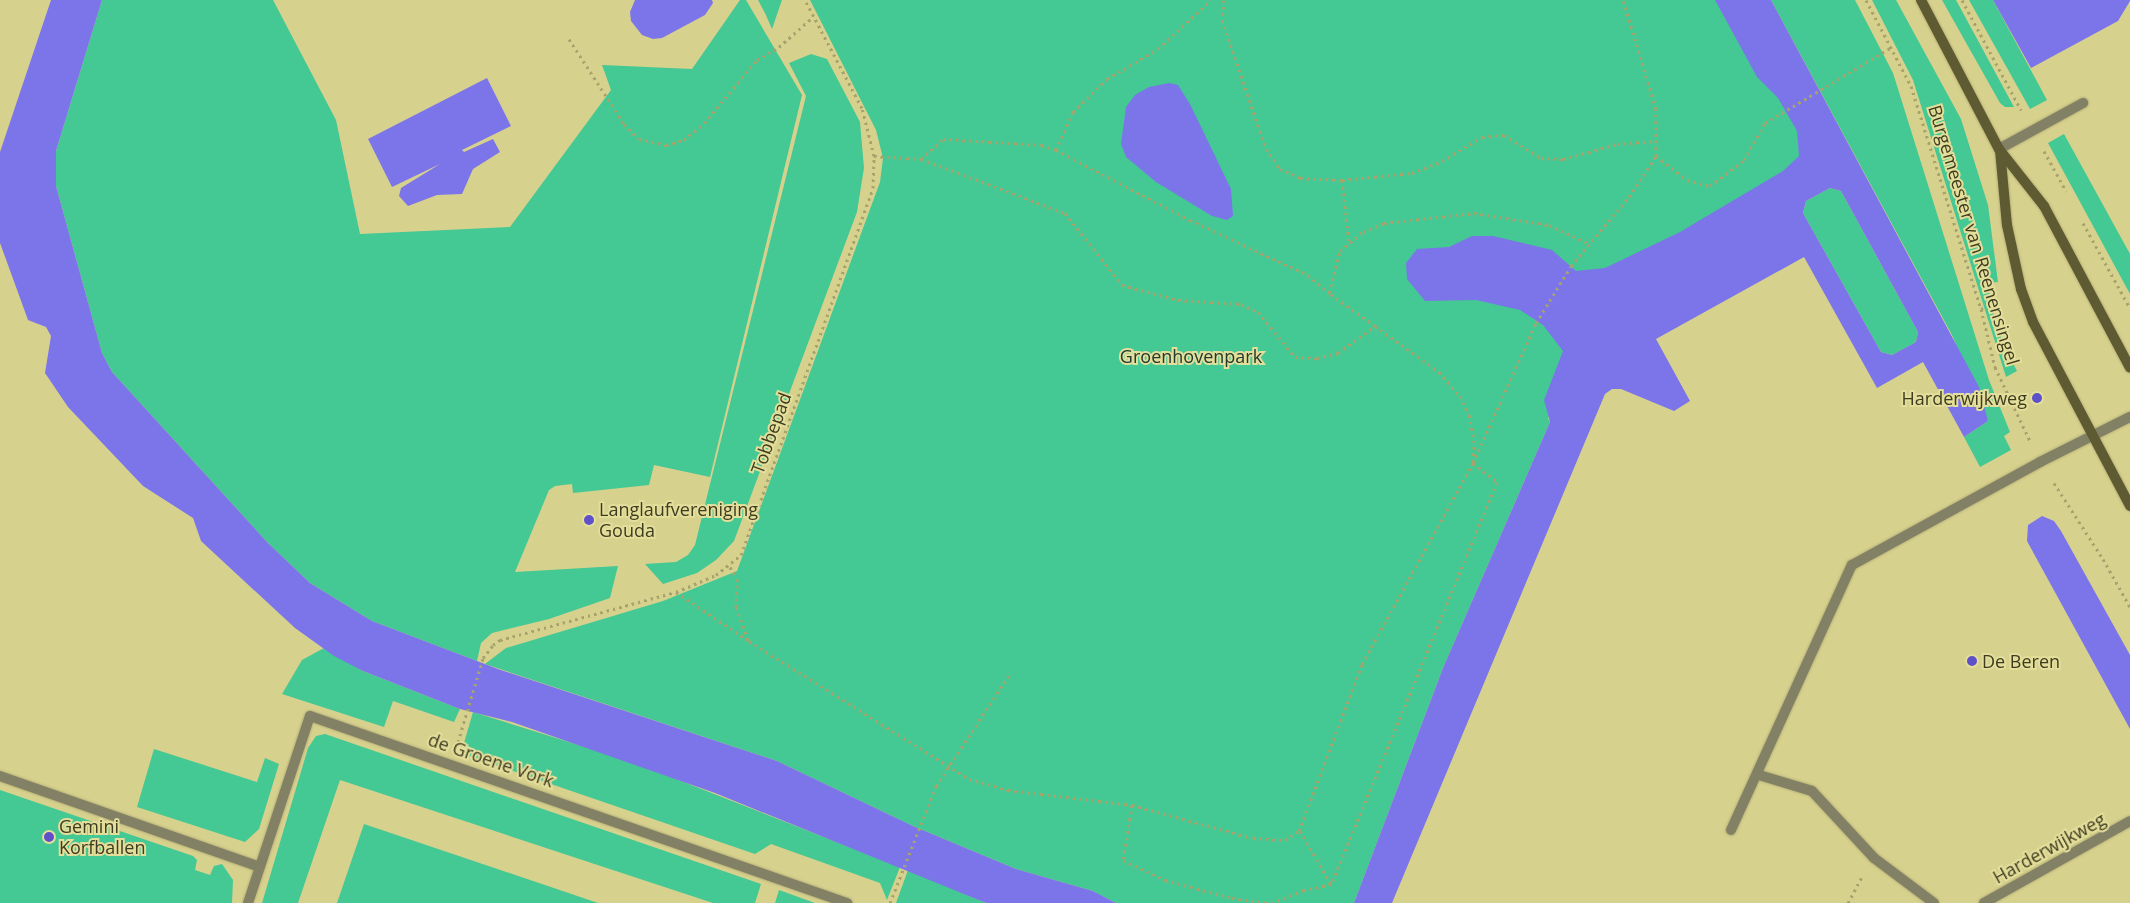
<!DOCTYPE html>
<html>
<head>
<meta charset="utf-8">
<style>
	body { margin:0 }
	#map { position:relative; width:2130px; height:903px; overflow:hidden; background:#d7d18e; font-family:"Open Sans",sans-serif }
	div>[style] { position:absolute }
	.green>* { inset:0; background:#44c894 }
	.water>* { inset:0; background:#7c75e9 }
	.path>* { height:3px; margin-top:-1.5px; transform-origin:0; background:repeating-linear-gradient(90deg,#a8a36c 0 2.5px,transparent 0 6.5px) }
	.roads { filter:drop-shadow(0 0 1px #b5b076) drop-shadow(0 0 1px #b5b076) }
	.lane>* { height:10px; margin:-5px; padding:0 5px; transform-origin:5px; border-radius:5px; background:#828065 }
	.street>* { height:10px; margin:-5px; padding:0 5px; transform-origin:5px; border-radius:5px; background:#828065 }
	.secondary>* { height:10px; margin:-5px; padding:0 5px; transform-origin:5px; border-radius:5px; background:#5e5a32 }
	.dots>* { width:14px; height:14px; translate:-50% -50%; box-sizing:border-box; border:2px solid #e4de9b; border-radius:50% }
	span { translate:-50% -50%; white-space:nowrap; text-align:center; line-height:1.15; -webkit-text-stroke:4px #e4de9b; paint-order:stroke }
	.street-label { font-size:18px; color:#3e3c20 }
	.park-label { font-size:18px; color:#203a2e }
	.poi-label { font-size:18px; color:#3e3c20 }
	.right { translate:-100% -50%; text-align:right }
	.left { translate:0 -50%; text-align:left }
</style>
</head>
<body>
<div id="map">
	<div class="green">
		<i style="clip-path:polygon(102px 0,273px 0,336px 120px,360px 234px,510px 227px,611px 90px,602px 65px,692px 69px,740px 0,746px 0,802px 95px,710px 477px,654px 465px,649px 485px,573px 493px,572px 484px,555px 486px,549px 490px,515px 572px,618px 566px,610px 598px,549px 619px,492px 633px,481px 643px,477px 661px,372px 621px,310px 583px,268px 543px,112px 372px,102px 353px,56px 186px,56px 151px)"></i>
		<i style="clip-path:polygon(758px 0,782px 0,772px 29px,765px 13px)"></i>
		<i style="clip-path:polygon(810px 0,1729px 0,1819px 158px,1548px 418px,1550px 422px,1443px 668px,1354px 903px,1116px 903px,1093px 891px,1016px 869px,913px 826px,777px 761px,485px 664px,506px 648px,663px 601px,737px 571px,880px 182px,883px 158px,876px 130px)"></i>
		<i style="clip-path:polygon(1771px 0,1855px 0,1893px 73px,1989px 380px,2010px 432px,2004px 436px,2011px 450px,1980px 467px,1964px 437px,1988px 421px,1952px 335px)"></i>
		<i style="clip-path:polygon(1872px 0,1896px 0,1961px 119px,1988px 205px,1998px 282px,1988px 283px,1992px 308px,2003px 344px,2017px 371px,2006px 377px,1913px 80px)"></i>
		<i style="clip-path:polygon(1942px 0,1956px 0,2014px 107px,2005px 107px,2000px 103px)"></i>
		<i style="clip-path:polygon(1969px 0,1993px 0,2047px 100px,2030px 109px)"></i>
		<i style="clip-path:polygon(811px 54px,827px 59px,860px 122px,864px 168px,857px 212px,734px 541px,716px 560px,697px 573px,663px 584px,645px 564px,676px 562px,688px 555px,695px 545px,806px 96px,789px 63px)"></i>
		<i style="clip-path:polygon(2064px 134px,2130px 254px,2130px 294px,2048px 143px)"></i>
		<i style="clip-path:polygon(1830px 188px,1841px 191px,1918px 332px,1916px 342px,1892px 355px,1881px 352px,1803px 213px,1806px 201px)"></i>
		<i style="clip-path:polygon(324px 648px,363px 671px,460px 709px,454px 722px,393px 701px,384px 727px,282px 694px,302px 660px)"></i>
		<i style="clip-path:polygon(473px 712px,630px 761px,900px 867px,887px 900px,880px 883px,771px 844px,755px 854px,469px 756px,464px 743px)"></i>
		<i style="clip-path:polygon(325px 734px,761px 884px,755px 903px,713px 903px,340px 780px,298px 903px,262px 903px,308px 748px,316px 736px)"></i>
		<i style="clip-path:polygon(154px 749px,257px 782px,265px 758px,279px 764px,259px 829px,245px 842px,137px 807px)"></i>
		<i style="clip-path:polygon(0 790px,193px 856px,197px 860px,195px 870px,210px 875px,214px 866px,222px 864px,233px 880px,232px 903px,0 903px)"></i>
		<i style="clip-path:polygon(364px 824px,598px 903px,337px 903px)"></i>
		<i style="clip-path:polygon(908px 870px,986px 903px,896px 903px)"></i>
		<i style="clip-path:polygon(779px 890px,815px 903px,816px 903px,775px 903px)"></i>
	</div>
	<div class="water">
		<i style="clip-path:polygon(51px 0,102px 0,56px 151px,56px 186px,102px 353px,112px 372px,268px 543px,310px 583px,372px 621px,498px 669px,777px 761px,913px 826px,1016px 869px,1093px 891px,1116px 903px,986px 903px,715px 793px,512px 722px,460px 709px,363px 671px,334px 656px,295px 628px,201px 541px,193px 518px,143px 486px,68px 407px,45px 373px,51px 336px,46px 327px,28px 320px,0 243px,0 152px)"></i>
		<i style="clip-path:polygon(635px 0,712px 0,713px 3px,705px 15px,662px 38px,653px 39px,642px 35px,631px 21px,630px 12px)"></i>
		<i style="clip-path:polygon(evenodd,1715px 0,1771px 0,1979px 387px,1988px 421px,1964px 437px,1923px 362px,1877px 388px,1804px 257px,1656px 339px,1690px 401px,1674px 411px,1621px 389px,1612px 389px,1605px 394px,1392px 903px,1354px 903px,1443px 668px,1550px 422px,1544px 400px,1563px 351px,1543px 325px,1520px 310px,1476px 300px,1425px 301px,1407px 279px,1406px 263px,1417px 249px,1449px 247px,1472px 236px,1493px 236px,1552px 250px,1576px 271px,1605px 268px,1680px 232px,1783px 171px,1799px 156px,1797px 131px,1778px 98px,1757px 77px,1715px 0,1830px 188px,1841px 191px,1918px 332px,1916px 342px,1892px 355px,1881px 352px,1803px 213px,1806px 201px,1830px 188px)"></i>
		<i style="clip-path:polygon(1993px 0,2130px 0,2130px 1px,2118px 21px,2031px 68px)"></i>
		<i style="clip-path:polygon(487px 78px,511px 126px,462px 150px,464px 152px,493px 139px,500px 152px,473px 169px,462px 194px,437px 195px,408px 206px,399px 196px,401px 188px,440px 164px,392px 187px,368px 139px)"></i>
		<i style="clip-path:polygon(1169px 83px,1178px 85px,1190px 104px,1231px 189px,1233px 216px,1227px 220px,1212px 216px,1156px 182px,1126px 157px,1121px 144px,1126px 107px,1135px 95px,1149px 87px)"></i>
		<i style="clip-path:polygon(2042px 516px,2054px 521px,2061px 531px,2130px 655px,2130px 729px,2027px 541px,2028px 525px)"></i>
	</div>
	<div class="path">
		<i style="left:1224px;top:0;width:20px;rotate:96deg"></i>
		<i style="left:1222px;top:20px;width:136px;rotate:71.2deg"></i>
		<i style="left:1266px;top:149px;width:24px;rotate:55deg"></i>
		<i style="left:1280px;top:169px;width:22px;rotate:24deg"></i>
		<i style="left:1300px;top:178px;width:42px;rotate:2.7deg"></i>
		<i style="left:1342px;top:180px;width:70px;rotate:-5.7deg"></i>
		<i style="left:1412px;top:173px;width:32px;rotate:-22deg"></i>
		<i style="left:1442px;top:161px;width:47px;rotate:-31deg"></i>
		<i style="left:1482px;top:137px;width:22px;rotate:-5deg"></i>
		<i style="left:1504px;top:135px;width:44px;rotate:31.9deg"></i>
		<i style="left:1541px;top:158px;width:22px;rotate:3deg"></i>
		<i style="left:1563px;top:159px;width:56px;rotate:-15.5deg"></i>
		<i style="left:1617px;top:144px;width:40px;rotate:-4.3deg"></i>
		<i style="left:1866px;top:0;width:97px;rotate:62.4deg"></i>
		<i style="left:1911px;top:86px;width:234px;rotate:72.6deg"></i>
		<i style="left:1981px;top:309px;width:60px;rotate:76.4deg"></i>
		<i style="left:1995px;top:367px;width:82px;rotate:64.7deg"></i>
		<i style="left:1962px;top:0;width:125px;rotate:61.8deg"></i>
		<i style="left:569px;top:39px;width:101px;rotate:57.1deg"></i>
		<i style="left:624px;top:124px;width:21px;rotate:45deg"></i>
		<i style="left:639px;top:139px;width:28px;rotate:13deg"></i>
		<i style="left:666px;top:145px;width:19px;rotate:-16deg"></i>
		<i style="left:684px;top:140px;width:26px;rotate:-40deg"></i>
		<i style="left:704px;top:123px;width:82px;rotate:-49.9deg"></i>
		<i style="left:757px;top:60px;width:26px;rotate:-31deg"></i>
		<i style="left:779px;top:47px;width:45px;rotate:-41.4deg"></i>
		<i style="left:1056px;top:150px;width:151px;rotate:27.6deg"></i>
		<i style="left:1190px;top:220px;width:130px;rotate:25deg"></i>
		<i style="left:1308px;top:275px;width:28px;rotate:41deg"></i>
		<i style="left:2044px;top:151px;width:46px;rotate:61.2deg"></i>
		<i style="left:874px;top:156px;width:47px;rotate:3.7deg"></i>
		<i style="left:921px;top:159px;width:30px;rotate:-42deg"></i>
		<i style="left:943px;top:139px;width:98px;rotate:3.5deg"></i>
		<i style="left:1041px;top:145px;width:16px;rotate:18deg"></i>
		<i style="left:1056px;top:150px;width:42px;rotate:-65.9deg"></i>
		<i style="left:1073px;top:112px;width:47px;rotate:-44.1deg"></i>
		<i style="left:1107px;top:79px;width:59px;rotate:-30.5deg"></i>
		<i style="left:1158px;top:49px;width:72px;rotate:-42.8deg"></i>
		<i style="left:1656px;top:156px;width:39px;rotate:38deg"></i>
		<i style="left:1687px;top:180px;width:24px;rotate:15deg"></i>
		<i style="left:1710px;top:186px;width:43px;rotate:-37.4deg"></i>
		<i style="left:1744px;top:160px;width:43px;rotate:-60.4deg"></i>
		<i style="left:1765px;top:123px;width:148px;rotate:-30.9deg"></i>
		<i style="left:921px;top:159px;width:154px;rotate:20.6deg"></i>
		<i style="left:1065px;top:213px;width:92px;rotate:51.6deg"></i>
		<i style="left:1122px;top:285px;width:58px;rotate:15deg"></i>
		<i style="left:1178px;top:300px;width:63px;rotate:3.6deg"></i>
		<i style="left:1241px;top:304px;width:19px;rotate:25deg"></i>
		<i style="left:1258px;top:312px;width:58px;rotate:50.6deg"></i>
		<i style="left:1295px;top:357px;width:22px;rotate:3deg"></i>
		<i style="left:1317px;top:358px;width:22px;rotate:-13deg"></i>
		<i style="left:1338px;top:353px;width:46px;rotate:-36.1deg"></i>
		<i style="left:1375px;top:326px;width:79px;rotate:35.7deg"></i>
		<i style="left:1439px;top:372px;width:32px;rotate:49deg"></i>
		<i style="left:1460px;top:396px;width:21px;rotate:65deg"></i>
		<i style="left:1469px;top:415px;width:25px;rotate:79deg"></i>
		<i style="left:1474px;top:440px;width:23px;rotate:92deg"></i>
		<i style="left:1473px;top:463px;width:31px;rotate:38deg"></i>
		<i style="left:1497px;top:482px;width:435px;rotate:112.4deg"></i>
		<i style="left:1331px;top:884px;width:28px;rotate:167deg"></i>
		<i style="left:1304px;top:890px;width:35px;rotate:158deg"></i>
		<i style="left:1342px;top:180px;width:62px;rotate:83.6deg"></i>
		<i style="left:2083px;top:223px;width:97px;rotate:61.1deg"></i>
		<i style="left:1981px;top:309px;width:20px;rotate:-27deg"></i>
		<i style="left:1375px;top:326px;width:57px;rotate:-144.3deg"></i>
		<i style="left:1329px;top:293px;width:43px;rotate:-75.3deg"></i>
		<i style="left:1340px;top:251px;width:30px;rotate:-40deg"></i>
		<i style="left:1363px;top:232px;width:23px;rotate:-23deg"></i>
		<i style="left:1384px;top:223px;width:91px;rotate:-6.3deg"></i>
		<i style="left:1474px;top:213px;width:76px;rotate:9.1deg"></i>
		<i style="left:1549px;top:225px;width:43px;rotate:24.8deg"></i>
		<i style="left:2054px;top:483px;width:90px;rotate:57.2deg"></i>
		<i style="left:2103px;top:559px;width:55px;rotate:60.6deg"></i>
		<i style="left:730px;top:567px;width:14px;rotate:60deg"></i>
		<i style="left:737px;top:579px;width:28px;rotate:92deg"></i>
		<i style="left:736px;top:607px;width:35px;rotate:70deg"></i>
		<i style="left:676px;top:592px;width:88px;rotate:33.9deg"></i>
		<i style="left:749px;top:641px;width:260px;rotate:32.1deg"></i>
		<i style="left:969px;top:779px;width:41px;rotate:15.8deg"></i>
		<i style="left:1008px;top:790px;width:125px;rotate:6.9deg"></i>
		<i style="left:1132px;top:805px;width:125px;rotate:15.3deg"></i>
		<i style="left:1253px;top:838px;width:32px;rotate:4deg"></i>
		<i style="left:1285px;top:840px;width:17px;rotate:-33deg"></i>
		<i style="left:1299px;top:831px;width:178px;rotate:-69.3deg"></i>
		<i style="left:1362px;top:664px;width:230px;rotate:-61.1deg"></i>
		<i style="left:1473px;top:463px;width:154px;rotate:-65.8deg"></i>
		<i style="left:1536px;top:323px;width:67px;rotate:-58.4deg"></i>
		<i style="left:1571px;top:266px;width:90px;rotate:-50deg"></i>
		<i style="left:1629px;top:197px;width:49px;rotate:-56.6deg"></i>
		<i style="left:1656px;top:156px;width:47px;rotate:-90deg"></i>
		<i style="left:1656px;top:109px;width:114px;rotate:-106.8deg"></i>
		<i style="left:458px;top:742px;width:88px;rotate:-73.4deg"></i>
		<i style="left:483px;top:658px;width:16px;rotate:-52deg"></i>
		<i style="left:493px;top:645px;width:9px;rotate:-36deg"></i>
		<i style="left:500px;top:640px;width:182px;rotate:-15.3deg"></i>
		<i style="left:676px;top:592px;width:43px;rotate:-23deg"></i>
		<i style="left:716px;top:575px;width:32px;rotate:-39deg"></i>
		<i style="left:741px;top:555px;width:390px;rotate:-70.2deg"></i>
		<i style="left:873px;top:188px;width:32px;rotate:-88deg"></i>
		<i style="left:874px;top:156px;width:49px;rotate:-104deg"></i>
		<i style="left:862px;top:108px;width:122px;rotate:-117.8deg"></i>
		<i style="left:1132px;top:805px;width:56px;rotate:99.3deg"></i>
		<i style="left:1123px;top:860px;width:47px;rotate:25.5deg"></i>
		<i style="left:1165px;top:880px;width:69px;rotate:15deg"></i>
		<i style="left:1232px;top:898px;width:36px;rotate:8deg"></i>
		<i style="left:1300px;top:831px;width:61px;rotate:59.7deg"></i>
		<i style="left:890px;top:903px;width:126px;rotate:-68.5deg"></i>
		<i style="left:936px;top:786px;width:133px;rotate:-56.7deg"></i>
		<i style="left:1848px;top:903px;width:30px;rotate:-62deg"></i>
	</div>
	<div class="roads">
		<div class="lane">
			<i style="left:1999px;top:149px;width:96px;rotate:-28.7deg"></i>
			<i style="left:1759px;top:775px;width:55px;rotate:16.8deg"></i>
			<i style="left:1812px;top:791px;width:91px;rotate:47.2deg"></i>
			<i style="left:1874px;top:858px;width:75px;rotate:36.9deg"></i>
			<i style="left:0;top:776px;width:275px;rotate:19.3deg"></i>
			<i style="left:248px;top:903px;width:197px;rotate:-71.7deg"></i>
			<i style="left:310px;top:716px;width:569px;rotate:19.2deg"></i>
			<i style="left:1984px;top:903px;width:167px;rotate:-29.3deg"></i>
		</div>
		<div class="street">
			<i style="left:1731px;top:830px;width:291px;rotate:-65.5deg"></i>
			<i style="left:1852px;top:565px;width:214px;rotate:-28.7deg"></i>
			<i style="left:2040px;top:462px;width:101px;rotate:-26.6deg"></i>
		</div>
		<div class="secondary">
			<i style="left:1921px;top:0;width:168px;rotate:62.4deg"></i>
			<i style="left:1999px;top:149px;width:73px;rotate:51.7deg"></i>
			<i style="left:2044px;top:206px;width:183px;rotate:62deg"></i>
			<i style="left:2000px;top:150px;width:75px;rotate:84.7deg"></i>
			<i style="left:2007px;top:225px;width:66px;rotate:77.7deg"></i>
			<i style="left:2021px;top:289px;width:35px;rotate:70deg"></i>
			<i style="left:2033px;top:322px;width:208px;rotate:62.2deg"></i>
		</div>
	</div>
	<div class="dots">
		<i style="left:2037px;top:398px;background:#5e50c9"></i>
		<i style="left:589px;top:520px;background:#5e50c9"></i>
		<i style="left:1972px;top:661px;background:#5e50c9"></i>
		<i style="left:49px;top:837px;background:#5e50c9"></i>
	</div>
	<div class="street-label">
		<span style="left:1974px;top:235px;rotate:73deg">Burgemeester van Reenensingel</span>
		<span style="left:771px;top:433px;rotate:-70deg">Tobbepad</span>
		<span style="left:491px;top:760px;rotate:19deg">de Groene Vork</span>
		<span style="left:2049px;top:848px;rotate:-29deg">Harderwijkweg</span>
	</div>
	<div class="park-label">
		<span style="left:1191px;top:356px">Groenhovenpark</span>
	</div>
	<div class="poi-label">
		<span class="right" style="left:2027px;top:398px">Harderwijkweg</span>
		<span class="left" style="left:599px;top:520px">Langlaufvereniging<br>Gouda</span>
		<span class="left" style="left:1982px;top:661px">De Beren</span>
		<span class="left" style="left:59px;top:837px">Gemini<br>Korfballen</span>
	</div>
</div>
</body>
</html>
